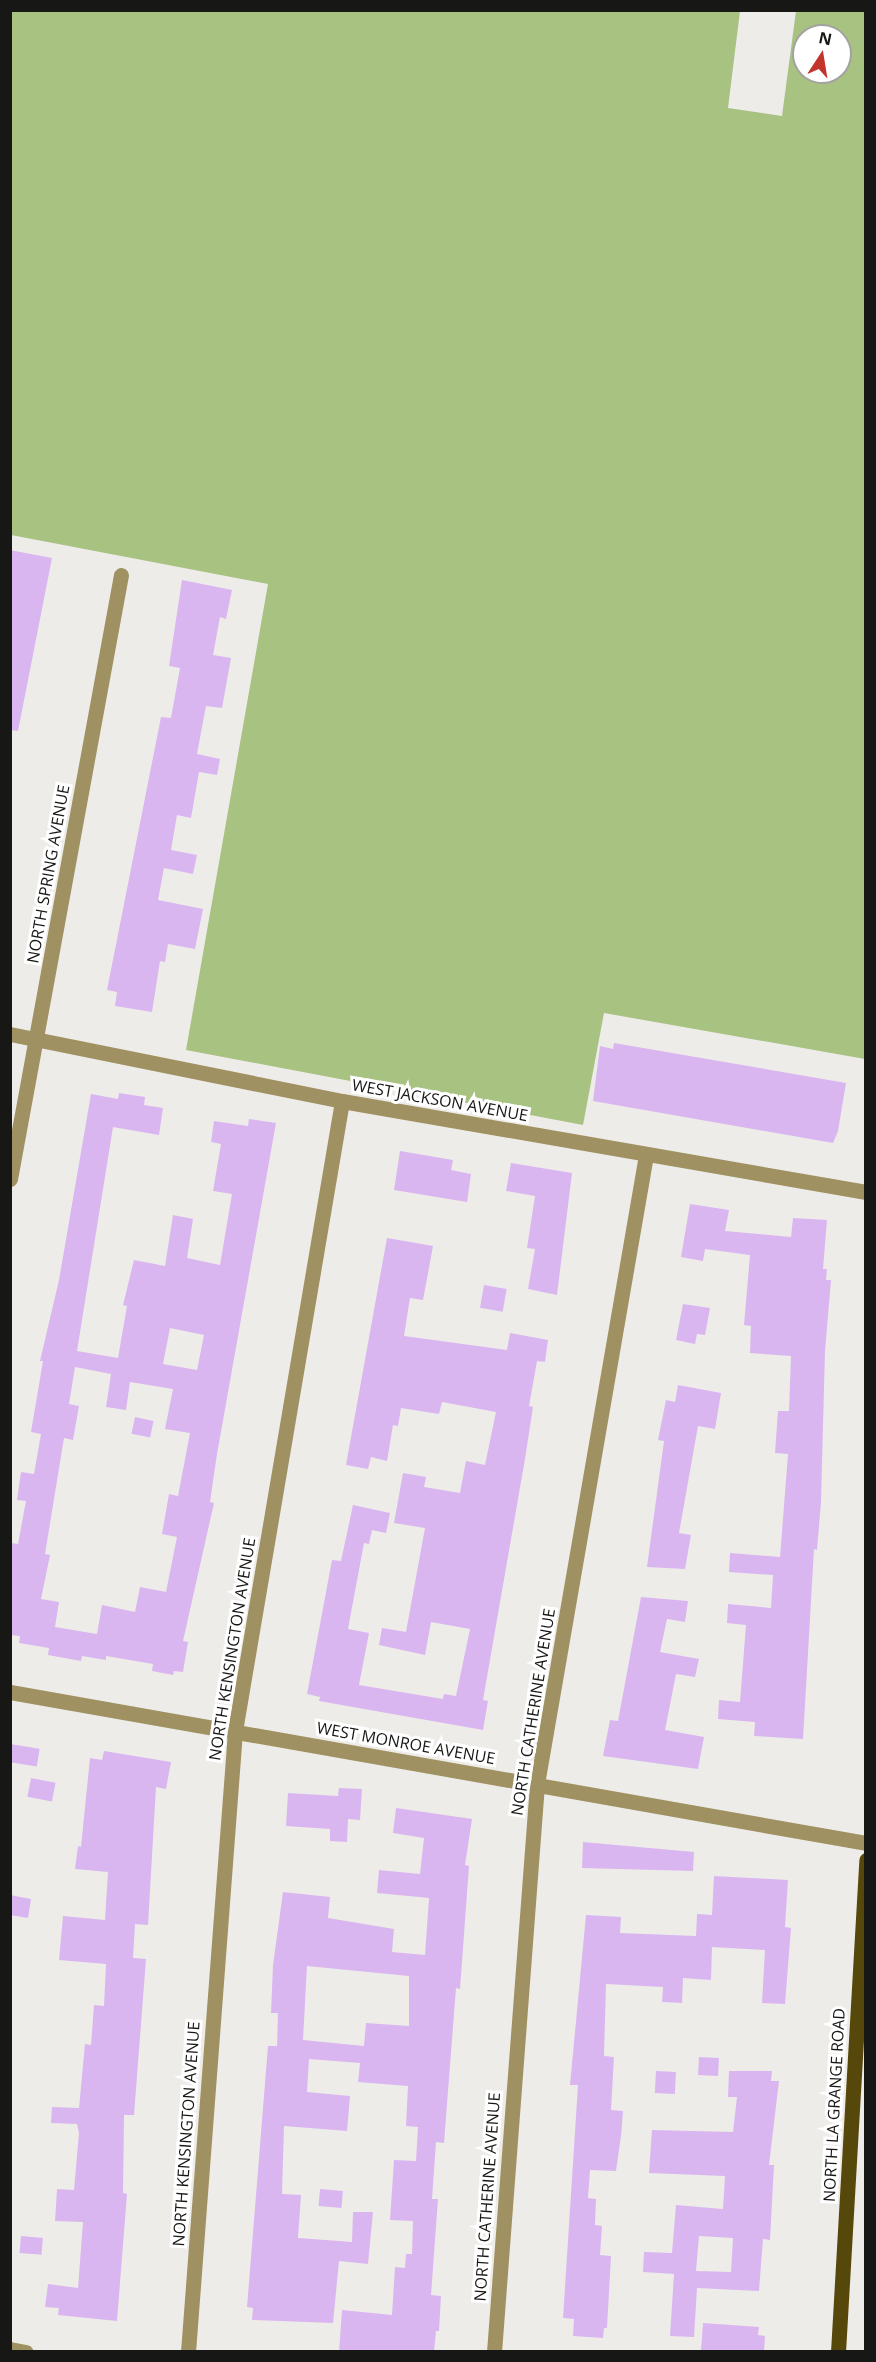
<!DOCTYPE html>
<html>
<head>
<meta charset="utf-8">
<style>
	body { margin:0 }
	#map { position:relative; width:876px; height:2362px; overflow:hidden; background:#eeece8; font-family:"Open Sans",sans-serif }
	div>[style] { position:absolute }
	.forest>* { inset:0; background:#a8c282 }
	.building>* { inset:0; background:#dab6f1; transform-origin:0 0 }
	.street>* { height:15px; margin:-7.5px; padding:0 7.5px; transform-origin:7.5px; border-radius:7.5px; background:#9f9161 }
	.primary>* { height:15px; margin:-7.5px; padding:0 7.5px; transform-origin:7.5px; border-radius:7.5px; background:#56470a }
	span { translate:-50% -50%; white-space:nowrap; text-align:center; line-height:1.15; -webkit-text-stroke:6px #fff; paint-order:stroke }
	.street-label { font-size:16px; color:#171715 }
	.frame { position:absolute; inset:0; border:12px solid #171715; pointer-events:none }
	.north { position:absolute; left:792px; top:24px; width:60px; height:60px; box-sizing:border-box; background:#fff; border:2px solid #a2a2a1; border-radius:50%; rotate:12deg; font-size:16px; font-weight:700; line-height:24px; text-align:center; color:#171715 }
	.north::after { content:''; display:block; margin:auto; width:21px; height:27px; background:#c3352c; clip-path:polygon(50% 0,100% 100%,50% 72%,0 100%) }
</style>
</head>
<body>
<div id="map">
	<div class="forest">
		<i style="clip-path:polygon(evenodd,10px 11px,740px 11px,728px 108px,782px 116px,796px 11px,865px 11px,865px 1059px,604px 1013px,583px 1125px,186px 1050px,268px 584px,11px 535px,10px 11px,804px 36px,840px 36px,840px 72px,804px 72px,804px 36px)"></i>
	</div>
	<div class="building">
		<i style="clip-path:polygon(10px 550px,52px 558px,18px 731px,10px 730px)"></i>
		<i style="clip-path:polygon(182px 580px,232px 590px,226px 619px,220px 617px,213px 655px,231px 658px,222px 708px,206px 706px,197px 754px,220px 759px,217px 775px,199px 772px,191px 818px,177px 815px,171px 850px,197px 855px,193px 874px,164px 868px,158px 900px,203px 909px,195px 949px,168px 944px,165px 962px,160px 961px,152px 1012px,115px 1006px,117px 992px,107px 990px,161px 717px,171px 718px,180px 668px,169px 666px)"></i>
		<i style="clip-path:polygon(614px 1043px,846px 1083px,838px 1131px,833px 1143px,593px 1101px,600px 1046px,613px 1049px)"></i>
		<i style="clip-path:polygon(evenodd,119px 1093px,145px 1097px,144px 1105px,163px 1108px,159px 1135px,113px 1127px,77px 1351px,118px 1358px,127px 1306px,123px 1305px,134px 1260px,165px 1266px,173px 1215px,193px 1219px,187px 1258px,220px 1265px,232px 1194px,213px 1191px,221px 1144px,211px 1142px,214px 1121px,248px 1126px,249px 1119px,276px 1123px,217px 1454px,210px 1502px,214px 1503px,183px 1641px,188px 1642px,183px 1672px,174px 1671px,173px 1675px,152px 1671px,153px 1664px,106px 1656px,106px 1660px,82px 1656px,81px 1661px,48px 1655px,49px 1648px,19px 1643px,20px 1636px,10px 1635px,10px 1543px,18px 1544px,26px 1501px,17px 1500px,21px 1472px,34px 1474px,41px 1434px,31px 1432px,43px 1361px,40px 1361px,59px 1280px,91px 1094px,118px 1099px,119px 1093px,170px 1328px,204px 1335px,197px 1370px,163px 1364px,170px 1328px,119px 1093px,75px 1367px,111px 1374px,106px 1407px,126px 1410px,130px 1382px,173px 1389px,165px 1429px,190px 1433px,178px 1496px,169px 1494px,162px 1534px,177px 1537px,166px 1592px,140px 1587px,135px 1612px,102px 1605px,97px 1634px,55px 1627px,59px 1602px,41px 1599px,50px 1555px,45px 1554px,64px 1438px,73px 1440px,79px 1406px,69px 1404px,75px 1367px)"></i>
		<i style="clip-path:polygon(400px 1151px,453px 1160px,451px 1170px,471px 1174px,467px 1202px,394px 1190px)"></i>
		<i style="clip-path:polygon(511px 1163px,572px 1173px,557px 1295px,528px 1289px,535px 1249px,527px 1248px,535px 1196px,506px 1191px)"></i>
		<i style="clip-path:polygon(690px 1204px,729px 1210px,725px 1231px,791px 1237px,793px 1218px,827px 1220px,823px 1269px,827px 1269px,826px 1280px,831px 1280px,825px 1351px,821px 1502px,817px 1550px,814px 1549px,803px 1739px,754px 1736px,755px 1722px,718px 1719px,719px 1700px,740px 1702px,746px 1625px,727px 1623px,728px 1604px,771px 1608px,773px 1575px,729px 1572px,730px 1553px,780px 1557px,788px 1454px,775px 1453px,778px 1411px,789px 1411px,791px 1356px,750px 1353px,751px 1326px,744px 1325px,750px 1255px,705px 1249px,703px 1261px,681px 1257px)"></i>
		<i style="clip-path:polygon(387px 1238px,433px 1246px,423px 1300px,410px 1298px,404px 1336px,507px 1350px,510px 1333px,548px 1340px,545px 1362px,537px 1361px,529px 1406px,533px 1407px,525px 1459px,483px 1700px,488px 1701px,483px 1730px,319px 1701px,320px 1697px,307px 1694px,332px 1560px,341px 1561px,353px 1505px,390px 1513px,386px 1533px,372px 1530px,369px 1544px,364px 1543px,348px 1629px,369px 1633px,359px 1685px,443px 1699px,444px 1694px,456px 1696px,470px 1629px,431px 1622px,425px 1655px,379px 1645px,382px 1628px,406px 1632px,425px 1528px,394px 1523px,403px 1473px,426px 1477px,424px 1487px,460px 1493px,466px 1461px,485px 1465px,496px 1412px,442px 1402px,439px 1414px,401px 1408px,398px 1426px,393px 1425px,387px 1461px,371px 1457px,368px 1469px,346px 1465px)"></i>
		<i style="left:484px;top:1285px;width:23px;height:23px;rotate:10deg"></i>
		<i style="clip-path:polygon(683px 1304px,710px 1308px,705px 1335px,697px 1334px,695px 1344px,676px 1340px)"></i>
		<i style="clip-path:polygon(678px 1385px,721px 1393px,715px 1429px,698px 1426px,679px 1533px,691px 1535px,685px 1569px,647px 1567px,664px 1441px,658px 1440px,666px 1400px,675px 1402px)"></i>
		<i style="left:135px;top:1417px;width:19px;height:17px;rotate:12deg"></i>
		<i style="clip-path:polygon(641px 1597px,688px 1601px,685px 1622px,667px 1619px,660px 1652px,699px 1659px,695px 1677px,676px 1674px,665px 1730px,704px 1737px,698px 1769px,603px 1756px,610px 1720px,618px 1721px)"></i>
		<i style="left:10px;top:1744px;width:30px;height:18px;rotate:9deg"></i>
		<i style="clip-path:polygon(104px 1751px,171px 1762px,166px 1789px,156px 1787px,148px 1925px,135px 1924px,133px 1958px,146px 1959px,134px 2115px,124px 2115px,123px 2193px,127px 2194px,117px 2321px,58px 2315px,59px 2308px,45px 2307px,48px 2284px,78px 2288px,83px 2222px,55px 2221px,57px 2189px,74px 2190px,79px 2133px,77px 2124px,51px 2123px,52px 2107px,79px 2108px,85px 2044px,91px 2045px,94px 2005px,104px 2006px,106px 1964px,59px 1960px,63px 1916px,105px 1920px,108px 1872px,75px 1869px,78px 1846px,81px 1847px,90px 1758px,102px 1760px)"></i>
		<i style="left:31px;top:1778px;width:25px;height:19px;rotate:11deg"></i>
		<i style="clip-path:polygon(339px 1788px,362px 1789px,360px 1820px,348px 1819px,347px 1842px,330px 1841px,330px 1829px,286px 1826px,288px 1793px,338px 1796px)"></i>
		<i style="clip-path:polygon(evenodd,396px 1808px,472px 1819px,465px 1865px,469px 1866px,460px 1989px,456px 1988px,444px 2143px,436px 2142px,432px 2199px,438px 2199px,431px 2295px,441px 2296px,439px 2331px,436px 2331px,434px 2352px,339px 2352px,342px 2310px,392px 2315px,395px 2267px,405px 2268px,406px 2254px,412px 2254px,413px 2221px,390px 2220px,394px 2160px,416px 2161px,418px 2127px,406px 2126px,408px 2086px,358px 2082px,360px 2063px,309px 2059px,307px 2092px,350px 2096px,347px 2131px,284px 2126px,282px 2194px,301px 2195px,298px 2238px,352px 2242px,353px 2212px,373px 2212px,368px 2264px,339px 2261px,333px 2323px,252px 2320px,253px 2308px,247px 2307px,268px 2046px,277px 2046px,278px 2013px,271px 2013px,273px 1965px,283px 1892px,330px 1897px,328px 1918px,394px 1929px,392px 1952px,425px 1955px,429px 1898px,377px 1893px,379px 1870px,420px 1874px,424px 1838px,393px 1833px,396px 1808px,307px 1966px,409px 1976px,409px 2026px,366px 2023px,364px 2046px,303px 2040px,307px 1966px)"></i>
		<i style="clip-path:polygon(583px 1842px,694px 1852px,693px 1871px,582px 1868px)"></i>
		<i style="clip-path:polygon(714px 1876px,788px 1880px,785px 1927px,791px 1928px,785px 2004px,762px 2003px,765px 1950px,712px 1947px,711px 1980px,683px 1978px,682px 2003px,662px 2002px,663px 1987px,606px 1984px,604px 2056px,614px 2057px,611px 2110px,623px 2111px,621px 2136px,616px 2171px,590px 2170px,588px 2198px,596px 2199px,595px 2225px,602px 2226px,600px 2255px,611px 2256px,607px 2328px,604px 2328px,603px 2338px,573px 2336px,574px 2319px,563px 2318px,578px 2085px,570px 2085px,586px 1915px,621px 1917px,620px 1933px,696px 1936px,697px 1914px,712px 1915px)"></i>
		<i style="clip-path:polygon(10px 1895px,31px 1899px,28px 1918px,10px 1915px)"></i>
		<i style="left:699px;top:2057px;width:20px;height:18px;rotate:3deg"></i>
		<i style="left:656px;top:2071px;width:20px;height:22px;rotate:3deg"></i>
		<i style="clip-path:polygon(evenodd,729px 2071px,772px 2071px,771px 2081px,779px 2081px,769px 2165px,774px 2165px,770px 2240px,763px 2239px,759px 2291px,697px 2288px,694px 2337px,670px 2336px,674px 2274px,643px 2272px,644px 2252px,672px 2253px,676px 2205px,723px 2209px,725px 2176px,649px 2173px,652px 2130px,733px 2132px,737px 2097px,728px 2097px,729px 2071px,699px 2236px,733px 2238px,731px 2272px,696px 2271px,699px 2236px)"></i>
		<i style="left:320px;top:2189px;width:23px;height:17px;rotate:5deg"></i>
		<i style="left:21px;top:2236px;width:22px;height:17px;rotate:5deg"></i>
		<i style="clip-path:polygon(703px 2323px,759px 2327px,758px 2335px,765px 2336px,764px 2352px,701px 2350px)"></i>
	</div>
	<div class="street">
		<i style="left:10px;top:1034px;width:339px;rotate:11.4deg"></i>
		<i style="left:342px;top:1101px;width:532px;rotate:9.85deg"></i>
		<i style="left:10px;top:1179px;width:614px;rotate:-79.59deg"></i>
		<i style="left:10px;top:1692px;width:869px;rotate:10deg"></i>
		<i style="left:10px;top:2349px;width:16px;rotate:11deg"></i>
		<i style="left:188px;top:2352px;width:623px;rotate:-85.67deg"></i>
		<i style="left:235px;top:1731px;width:639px;rotate:-80.36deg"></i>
		<i style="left:494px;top:2352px;width:570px;rotate:-85.67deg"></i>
		<i style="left:537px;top:1784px;width:638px;rotate:-80.17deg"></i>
	</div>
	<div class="primary">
		<i style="left:838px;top:2352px;width:493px;rotate:-86.7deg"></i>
	</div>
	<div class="street-label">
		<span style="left:48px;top:874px;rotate:-80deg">NORTH SPRING AVENUE</span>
		<span style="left:440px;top:1100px;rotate:10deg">WEST JACKSON AVENUE</span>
		<span style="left:232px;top:1649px;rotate:-81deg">NORTH KENSINGTON AVENUE</span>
		<span style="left:533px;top:1712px;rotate:-81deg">NORTH CATHERINE AVENUE</span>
		<span style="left:406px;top:1743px;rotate:10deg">WEST MONROE AVENUE</span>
		<span style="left:834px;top:2105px;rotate:-87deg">NORTH LA GRANGE ROAD</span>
		<span style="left:186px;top:2134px;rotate:-86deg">NORTH KENSINGTON AVENUE</span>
		<span style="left:487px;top:2197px;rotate:-86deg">NORTH CATHERINE AVENUE</span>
	</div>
	<div class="frame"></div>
	<div class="north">N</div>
</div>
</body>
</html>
